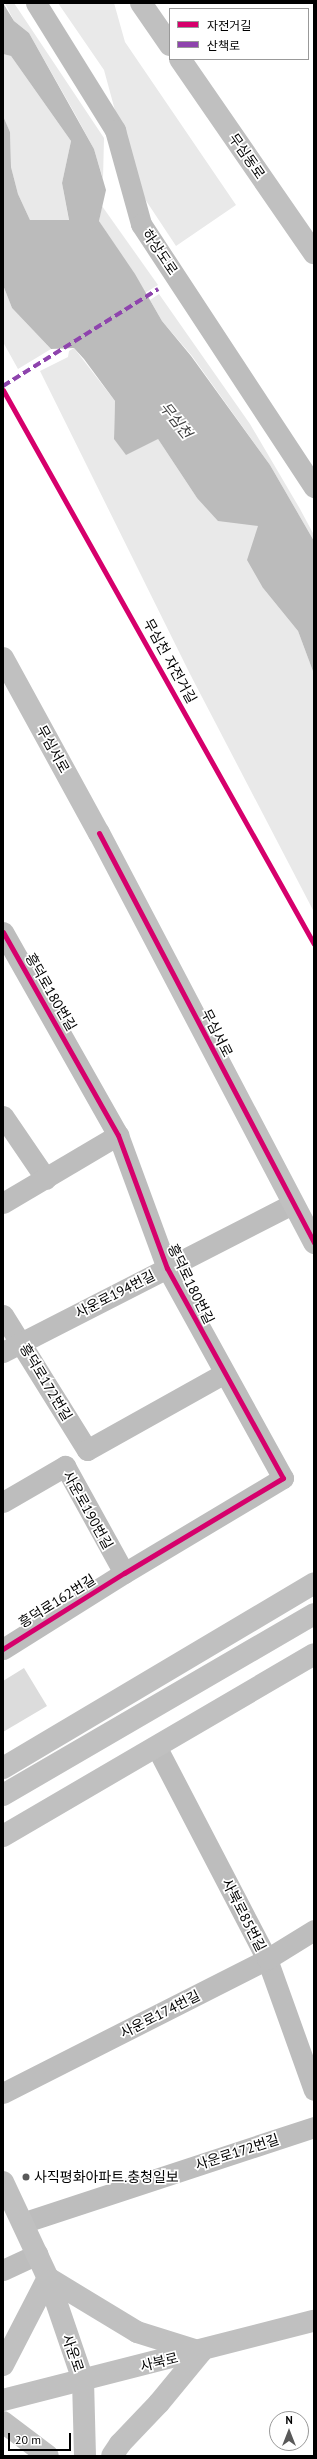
<!DOCTYPE html>
<html>
<head>
<meta charset="utf-8">
<style>
	body { margin:0 }
	#map { position:relative; width:317px; height:2459px; overflow:hidden; background:#fff; font-family:"PT Sans","Noto Sans KR",sans-serif }
	div>[style] { position:absolute }
	.green>* { inset:0; background:#e9e9e9 }
	.water>* { inset:0; background:#bbb }
	.building>* { inset:0; background:#dcdcdc }
	.street>* { height:21px; margin:-10.5px; padding:0 10.5px; transform-origin:10.5px; border-radius:10.5px; background:#bdbdbd }
	.secondary>* { height:22px; margin:-11px; padding:0 11px; transform-origin:11px; border-radius:11px; background:#c0c0c0 }
	.quiet>* { height:4px; margin-top:-2px; transform-origin:0; background:repeating-linear-gradient(90deg,#8e44ad 0 8px,transparent 0 12px) }
	.cycleway>* { height:5px; margin:-2.5px; padding:0 2.5px; transform-origin:2.5px; border-radius:2.5px; background:#d6006c }
	.dots>* { width:11px; height:11px; translate:-50% -50%; box-sizing:border-box; border:2px solid #fff; border-radius:50% }
	span { translate:-50% -50%; white-space:nowrap; text-align:center; line-height:1.15; -webkit-text-stroke:3.5px #fff; paint-order:stroke }
	.street-label { font-size:14px; color:#000 }
	.poi-label { font-size:14px; color:#000 }
	.left { translate:0 -50%; text-align:left }
	.water-label { font-size:15px; color:#3f3f3f; font-style:italic }
	.frame { position:absolute; inset:0; border:4px solid #000; pointer-events:none }
	.legend { position:absolute; left:169px; top:8px; width:140px; height:52px; box-sizing:border-box; background:#fff; border:1px solid #999; margin:0; padding:5px 7px; list-style:none; font-size:12px; color:#000 }
	.legend li { display:flex; align-items:center; gap:8px; height:20px }
	.legend b { width:20px; border:1px solid #999 }
	.north { position:absolute; left:269px; top:2411px; width:40px; height:40px; box-sizing:border-box; background:#fff; border:1px solid #999; border-radius:50%; rotate:0deg; font-size:11px; font-weight:700; line-height:16px; text-align:center; color:#000 }
	.north::after { content:''; display:block; margin:auto; width:14px; height:18px; background:#595959; clip-path:polygon(50% 0,100% 100%,50% 72%,0 100%) }
	.scale { position:absolute; left:8px; top:2433px; width:63px; height:18px; box-sizing:border-box; border:2px solid #000; border-top:0; padding-left:5px; font-size:12px; line-height:14px; white-space:nowrap; color:#000; -webkit-text-stroke:3px #fff; paint-order:stroke }
</style>
</head>
<body>
<div id="map">
	<div class="green">
		<i style="clip-path:polygon(5px 3px,14px 3px,104px 138px,103px 179px,94px 149px,75px 114px,29px 33px,14px 21px)"></i>
		<i style="clip-path:polygon(58px 3px,114px 3px,125px 42px,236px 205px,176px 246px,135px 184px,104px 70px)"></i>
		<i style="clip-path:polygon(3px 54px,11px 56px,71px 141px,62px 183px,69px 221px,30px 220px,18px 194px,11px 167px,10px 132px,3px 116px)"></i>
		<i style="clip-path:polygon(102px 206px,158px 285px,145px 293px,99px 221px)"></i>
		<i style="clip-path:polygon(3px 285px,12px 308px,51px 349px,18px 369px,3px 342px)"></i>
		<i style="clip-path:polygon(159px 294px,250px 424px,300px 509px,314px 535px,314px 541px,270px 465px,192px 356px,162px 321px,150px 300px)"></i>
		<i style="clip-path:polygon(74px 348px,115px 401px,114px 439px,158px 439px,197px 498px,258px 526px,263px 588px,298px 631px,314px 674px,314px 912px,190px 674px,40px 371px,68px 357px,69px 351px)"></i>
	</div>
	<div class="water">
		<i style="clip-path:polygon(3px 3px,14px 21px,29px 33px,94px 149px,106px 190px,99px 221px,135px 274px,162px 321px,191px 356px,270px 465px,314px 541px,314px 674px,298px 631px,263px 588px,247px 560px,258px 526px,218px 521px,197px 498px,158px 439px,126px 455px,114px 439px,115px 401px,84px 359px,74px 348px,51px 349px,12px 308px,3px 285px,3px 116px,10px 132px,11px 167px,18px 194px,30px 220px,69px 220px,62px 183px,71px 141px,11px 56px,3px 54px)"></i>
	</div>
	<div class="building">
		<i style="clip-path:polygon(24px 1668px,47px 1706px,3px 1732px,3px 1681px)"></i>
	</div>
	<div class="street">
		<i style="left:36px;top:3px;width:150px;rotate:58.1deg"></i>
		<i style="left:115px;top:130px;width:98px;rotate:74.5deg"></i>
		<i style="left:141px;top:224px;width:315px;rotate:56.7deg"></i>
		<i style="left:3px;top:932px;width:233px;rotate:60.5deg"></i>
		<i style="left:118px;top:1135px;width:142px;rotate:69.8deg"></i>
		<i style="left:167px;top:1268px;width:240px;rotate:61.1deg"></i>
		<i style="left:283px;top:1478px;width:185px;rotate:149.1deg"></i>
		<i style="left:124px;top:1573px;width:143px;rotate:147.9deg"></i>
		<i style="left:3px;top:1116px;width:76px;rotate:55.7deg"></i>
		<i style="left:3px;top:1203px;width:134px;rotate:-30.6deg"></i>
		<i style="left:3px;top:1315px;width:159px;rotate:58.1deg"></i>
		<i style="left:87px;top:1450px;width:156px;rotate:-29.2deg"></i>
		<i style="left:3px;top:1352px;width:325px;rotate:-27.1deg"></i>
		<i style="left:3px;top:1502px;width:72px;rotate:-30.1deg"></i>
		<i style="left:65px;top:1466px;width:122px;rotate:61.1deg"></i>
		<i style="left:157px;top:1748px;width:238px;rotate:62.5deg"></i>
		<i style="left:267px;top:1959px;width:139px;rotate:70.3deg"></i>
		<i style="left:3px;top:2093px;width:296px;rotate:-26.9deg"></i>
		<i style="left:267px;top:1959px;width:55px;rotate:-31.7deg"></i>
		<i style="left:22px;top:2223px;width:307px;rotate:-18.2deg"></i>
		<i style="left:3px;top:2270px;width:38px;rotate:-25deg"></i>
	</div>
	<div class="secondary">
		<i style="left:141px;top:3px;width:51px;rotate:55.4deg"></i>
		<i style="left:180px;top:59px;width:236px;rotate:55.4deg"></i>
		<i style="left:3px;top:658px;width:200px;rotate:61.3deg"></i>
		<i style="left:99px;top:833px;width:463px;rotate:62.3deg"></i>
		<i style="left:3px;top:1768px;width:362px;rotate:-30.7deg"></i>
		<i style="left:3px;top:1795px;width:360px;rotate:-30.2deg"></i>
		<i style="left:3px;top:1836px;width:360px;rotate:-30.3deg"></i>
		<i style="left:3px;top:2182px;width:106px;rotate:64.9deg"></i>
		<i style="left:48px;top:2278px;width:108px;rotate:71.1deg"></i>
		<i style="left:83px;top:2380px;width:76px;rotate:88.5deg"></i>
		<i style="left:3px;top:2365px;width:98px;rotate:-62.7deg"></i>
		<i style="left:48px;top:2278px;width:104px;rotate:31.2deg"></i>
		<i style="left:137px;top:2332px;width:67px;rotate:17.4deg"></i>
		<i style="left:201px;top:2352px;width:66px;rotate:129.5deg"></i>
		<i style="left:159px;top:2403px;width:57px;rotate:133.6deg"></i>
		<i style="left:120px;top:2444px;width:14px;rotate:124deg"></i>
		<i style="left:3px;top:2400px;width:321px;rotate:-14.3deg"></i>
		<i style="left:3px;top:2422px;width:56px;rotate:37.1deg"></i>
	</div>
	<div class="quiet">
		<i style="left:3px;top:386px;width:183px;rotate:-32deg"></i>
	</div>
	<div class="cycleway">
		<i style="left:3px;top:390px;width:635px;rotate:60.69deg"></i>
		<i style="left:99px;top:833px;width:463px;rotate:62.3deg"></i>
		<i style="left:3px;top:932px;width:233px;rotate:60.5deg"></i>
		<i style="left:118px;top:1135px;width:142px;rotate:69.8deg"></i>
		<i style="left:167px;top:1268px;width:240px;rotate:61.1deg"></i>
		<i style="left:283px;top:1478px;width:185px;rotate:149.1deg"></i>
		<i style="left:124px;top:1573px;width:143px;rotate:147.9deg"></i>
	</div>
	<div class="dots">
		<i style="left:26px;top:2177px;background:#595959"></i>
	</div>
	<div class="street-label">
		<span style="left:247px;top:156px;rotate:55deg">무심동로</span>
		<span style="left:160px;top:252px;rotate:56deg">하상도로</span>
		<span style="left:170px;top:661px;rotate:61deg">무심천 자전거길</span>
		<span style="left:53px;top:749px;rotate:61deg">무심서로</span>
		<span style="left:51px;top:992px;rotate:60deg">흥덕로180번길</span>
		<span style="left:217px;top:1033px;rotate:63deg">무심서로</span>
		<span style="left:191px;top:1284px;rotate:64deg">흥덕로180번길</span>
		<span style="left:115px;top:1294px;rotate:-27deg">사운로194번길</span>
		<span style="left:46px;top:1382px;rotate:59deg">흥덕로172번길</span>
		<span style="left:88px;top:1510px;rotate:61deg">사운로190번길</span>
		<span style="left:57px;top:1601px;rotate:-32deg">흥덕로162번길</span>
		<span style="left:244px;top:1915px;rotate:63deg">사북로85번길</span>
		<span style="left:160px;top:2014px;rotate:-27deg">사운로174번길</span>
		<span style="left:237px;top:2152px;rotate:-18deg">사운로172번길</span>
		<span style="left:73px;top:2353px;rotate:71deg">사운로</span>
		<span style="left:159px;top:2362px;rotate:-14deg">사북로</span>
	</div>
	<div class="poi-label">
		<span class="left" style="left:34px;top:2177px">사직평화아파트.충청일보</span>
	</div>
	<div class="water-label">
		<span style="left:176px;top:420px;rotate:52deg">무심천</span>
	</div>
	<div class="frame"></div>
	<ul class="legend">
	<li><b style="height:5px;background:#d6006c"></b>자전거길</li>
	<li><b style="height:5px;background:#8e44ad"></b>산책로</li>
	</ul>
	<div class="north">N</div>
	<div class="scale">20 m</div>
</div>
</body>
</html>
